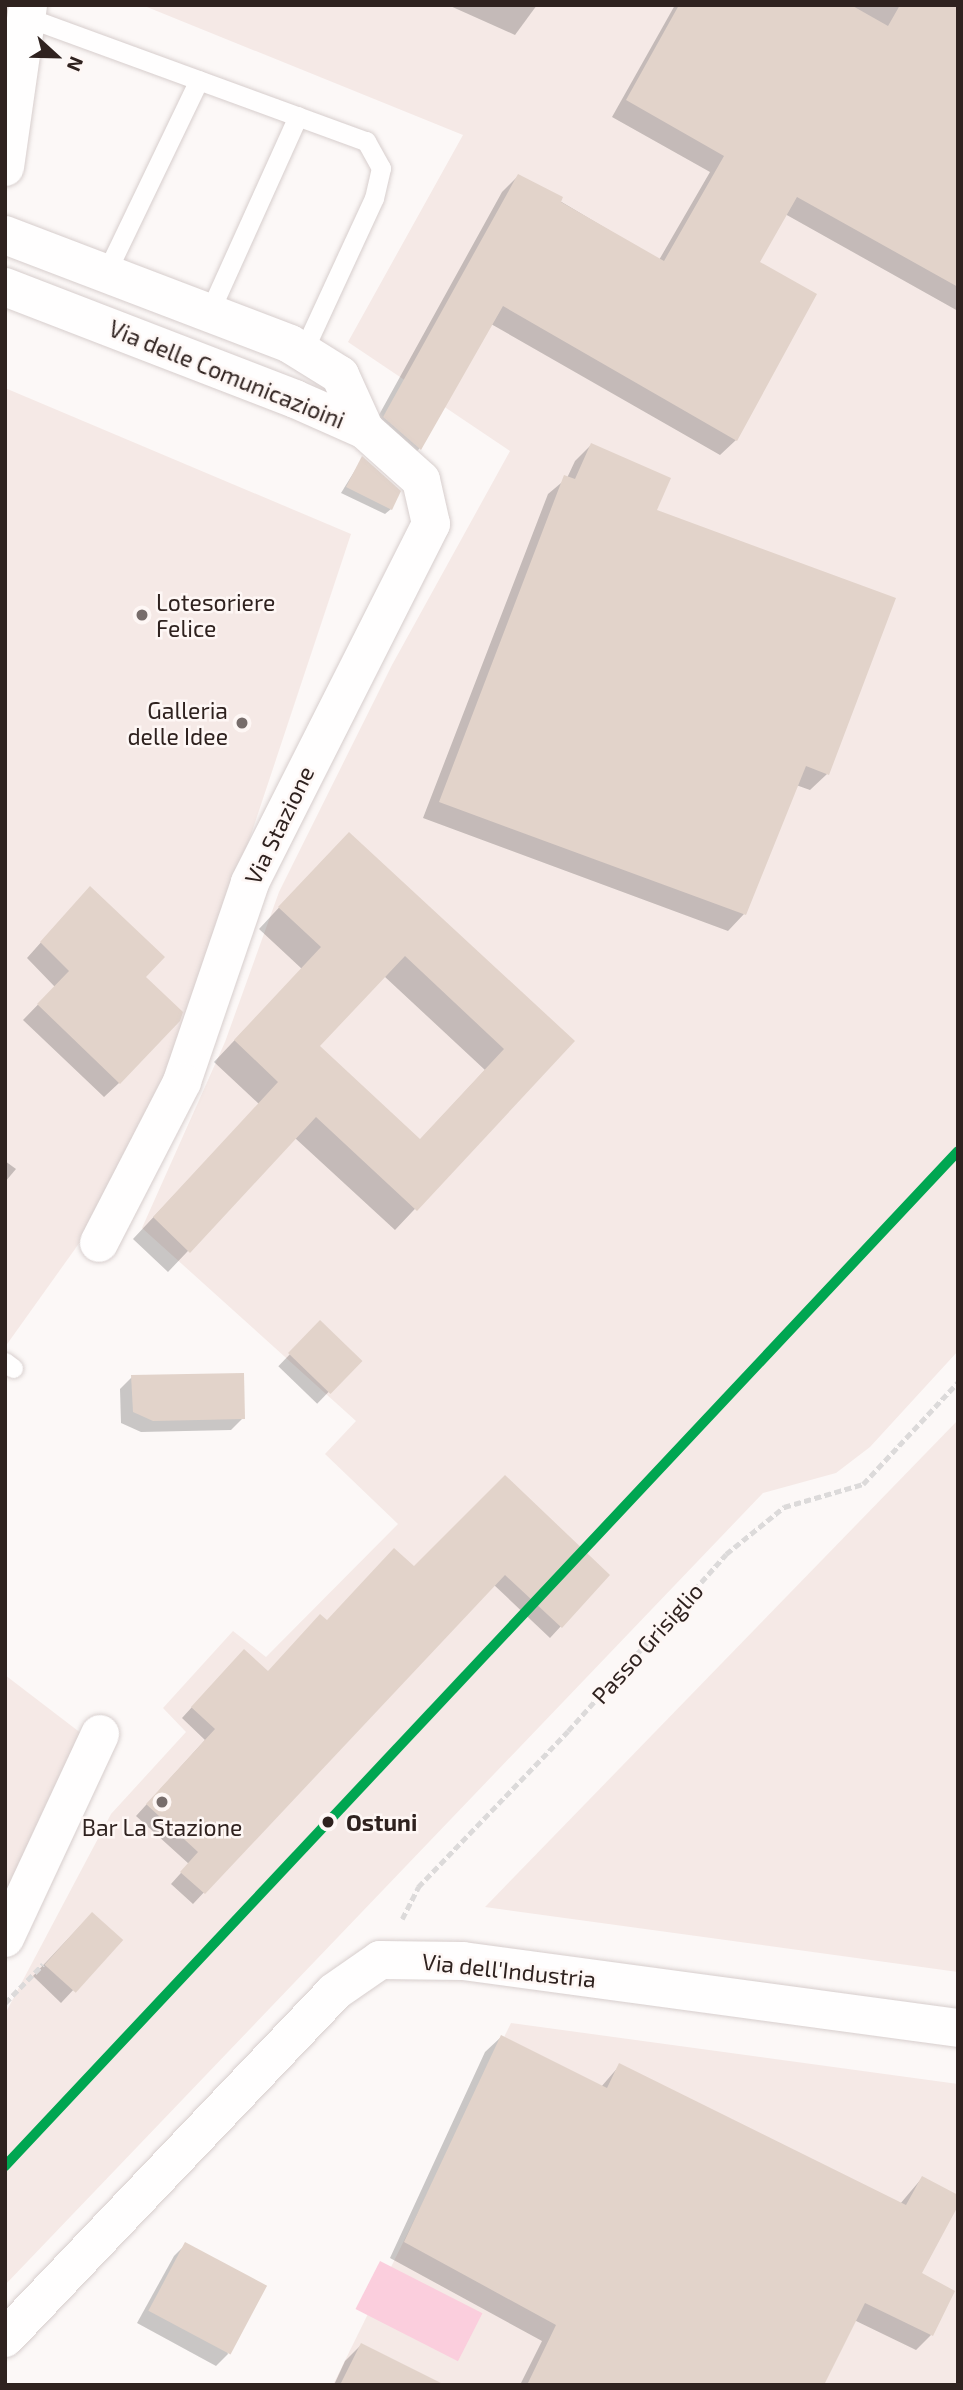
<!DOCTYPE html>
<html>
<head>
<meta charset="utf-8">
<style>
	body { margin:0 }
	#map { position:relative; width:963px; height:2390px; overflow:hidden; background:#fcf8f7; font-family:"Exo 2",sans-serif }
	div>[style] { position:absolute }
	.built>* { inset:0; background:#f5e9e6 }
	.water>* { inset:0; background:#fbcedd; transform-origin:0 0 }
	.shadow>* { inset:0; background:#0003; transform-origin:0 0 }
	.building>* { inset:0; background:#e2d3ca; transform-origin:0 0 }
	.path>* { height:4.5px; margin-top:-2.25px; transform-origin:0; background:repeating-linear-gradient(90deg,#dcdada 0 7px,transparent 0 10.5px) }
	.roads { filter:drop-shadow(0 0 2px #d7cecd) drop-shadow(0 0 2px #d7cecd) }
	.service>* { height:19px; margin:-9.5px; padding:0 9.5px; transform-origin:9.5px; border-radius:9.5px; background:#fffefe }
	.minor>* { height:38px; margin:-19px; padding:0 19px; transform-origin:19px; border-radius:19px; background:#fffefe }
	.tertiary>* { height:38px; margin:-19px; padding:0 19px; transform-origin:19px; border-radius:19px; background:#fffefe }
	.rail-1>* { height:10px; margin:-5px; padding:0 5px; transform-origin:5px; border-radius:5px; background:#00a651 }
	.dots>* { width:19px; height:19px; translate:-50% -50%; box-sizing:border-box; border:4px solid #fef7f5; border-radius:50% }
	span { translate:-50% -50%; white-space:nowrap; text-align:center; line-height:1.15; -webkit-text-stroke:5px #fef7f5; paint-order:stroke }
	.street-label { font-size:23px; color:#2f221f }
	.poi-label { font-size:23px; color:#2f221f }
	.left { translate:0 -50%; text-align:left }
	.right { translate:-100% -50%; text-align:right }
	.stop-label { font-size:23px; color:#2f221f; font-weight:700 }
	.frame { position:absolute; inset:0; border:7px solid #2f221f; pointer-events:none }
	.north { position:absolute; left:21px; top:21px; width:70px; height:70px; -webkit-text-stroke:5px #fef7f5; paint-order:stroke; rotate:112deg; font-size:19px; font-weight:700; line-height:28px; text-align:center; color:#2f221f }
	.north::after { content:''; display:block; margin:auto; width:24px; height:32px; background:#2f221f; clip-path:polygon(50% 0,100% 100%,50% 72%,0 100%) }
</style>
</head>
<body>
<div id="map">
	<div class="built">
		<i style="clip-path:polygon(142px 5px,958px 5px,958px 1351px,870px 1447px,836px 1473px,763px 1493px,5px 2285px,5px 2014px,111px 1814px,186px 1732px,163px 1708px,233px 1631px,266px 1657px,398px 1524px,325px 1454px,356px 1421px,142px 1228px,225px 1042px,279px 892px,392px 665px,510px 451px,348px 342px,463px 135px)"></i>
		<i style="clip-path:polygon(5px 388px,351px 534px,172px 1072px,80px 1242px,5px 1347px)"></i>
		<i style="clip-path:polygon(958px 1420px,958px 1972px,485px 1907px)"></i>
		<i style="clip-path:polygon(5px 1675px,86px 1737px,5px 1911px)"></i>
		<i style="clip-path:polygon(511px 2023px,958px 2084px,958px 2385px,333px 2385px)"></i>
	</div>
	<div class="water">
		<i style="left:380px;top:2261px;width:115px;height:54px;rotate:27deg"></i>
	</div>
	<div class="shadow">
		<i style="clip-path:polygon(448px 5px,537px 5px,515px 35px)"></i>
		<i style="clip-path:polygon(675px 5px,958px 5px,958px 311px,785px 214px,757px 263px,736px 440px,720px 455px,491px 324px,419px 449px,404px 465px,369px 433px,502px 192px,518px 176px,659px 260px,710px 172px,612px 117px)"></i>
		<i style="clip-path:polygon(591px 445px,655px 511px,827px 774px,810px 790px,796px 785px,744px 914px,728px 931px,423px 818px,548px 494px,567px 478px,575px 461px)"></i>
		<i style="clip-path:polygon(362px 459px,391px 509px,385px 514px,341px 493px)"></i>
		<i style="clip-path:polygon(evenodd,328px 855px,573px 1041px,395px 1230px,295px 1138px,168px 1272px,133px 1239px,259px 1104px,214px 1062px,302px 969px,259px 929px,328px 855px,384px 976px,485px 1070px,419px 1141px,318px 1046px,384px 976px)"></i>
		<i style="clip-path:polygon(76px 903px,143px 977px,119px 1083px,104px 1097px,23px 1020px,55px 987px,27px 958px)"></i>
		<i style="clip-path:polygon(5px 1161px,16px 1169px,5px 1182px)"></i>
		<i style="left:320px;top:1323px;width:54px;height:60px;rotate:44deg"></i>
		<i style="clip-path:polygon(132px 1377px,243px 1418px,231px 1430px,141px 1432px,121px 1423px,120px 1389px)"></i>
		<i style="clip-path:polygon(414px 1568px,608px 1575px,550px 1638px,493px 1584px,193px 1904px,171px 1884px,189px 1864px,136px 1816px,205px 1740px,182px 1718px,233px 1662px,267px 1673px,327px 1622px)"></i>
		<i style="clip-path:polygon(80px 1926px,120px 1940px,61px 2003px,33px 1976px)"></i>
		<i style="clip-path:polygon(501px 2037px,601px 2087px,620px 2065px,900px 2204px,922px 2178px,920px 2273px,931px 2335px,916px 2350px,854px 2320px,822px 2385px,520px 2385px,542px 2341px,390px 2258px,485px 2052px)"></i>
		<i style="clip-path:polygon(186px 2244px,228px 2354px,216px 2366px,137px 2323px,174px 2256px)"></i>
		<i style="clip-path:polygon(361px 2345px,441px 2385px,334px 2385px,345px 2361px)"></i>
	</div>
	<div class="building">
		<i style="clip-path:polygon(679px 5px,851px 5px,888px 26px,900px 5px,958px 5px,958px 287px,797px 197px,760px 262px,817px 294px,737px 441px,503px 306px,421px 450px,383px 417px,518px 174px,563px 197px,561px 202px,664px 261px,724px 156px,626px 100px)"></i>
		<i style="clip-path:polygon(591px 443px,671px 478px,657px 510px,896px 598px,829px 775px,806px 766px,746px 915px,439px 802px,564px 475px,575px 479px)"></i>
		<i style="clip-path:polygon(362px 456px,401px 491px,392px 510px,346px 487px)"></i>
		<i style="clip-path:polygon(evenodd,349px 832px,575px 1041px,417px 1211px,316px 1117px,190px 1253px,153px 1217px,278px 1082px,234px 1040px,321px 947px,278px 907px,349px 832px,405px 956px,504px 1049px,420px 1139px,320px 1046px,405px 956px)"></i>
		<i style="clip-path:polygon(90px 886px,165px 957px,146px 977px,183px 1012px,180px 1021px,120px 1084px,37px 1004px,69px 971px,40px 942px)"></i>
		<i style="left:320px;top:1320px;width:59px;height:46px;rotate:44deg"></i>
		<i style="clip-path:polygon(244px 1373px,245px 1419px,153px 1421px,133px 1412px,131px 1375px)"></i>
		<i style="clip-path:polygon(505px 1475px,610px 1575px,562px 1628px,505px 1575px,205px 1894px,180px 1872px,198px 1852px,146px 1804px,215px 1729px,191px 1707px,244px 1649px,268px 1671px,320px 1614px,327px 1620px,394px 1548px,414px 1566px)"></i>
		<i style="left:92px;top:1912px;width:42px;height:71px;rotate:42deg"></i>
		<i style="clip-path:polygon(501px 2035px,607px 2088px,619px 2063px,906px 2205px,922px 2176px,958px 2195px,958px 2206px,922px 2273px,955px 2291px,933px 2336px,865px 2303px,824px 2385px,527px 2385px,556px 2325px,404px 2242px)"></i>
		<i style="left:185px;top:2242px;width:93px;height:78px;rotate:28deg"></i>
		<i style="clip-path:polygon(361px 2343px,445px 2385px,340px 2385px)"></i>
	</div>
	<div class="path">
		<i style="left:402px;top:1919px;width:36px;rotate:-63deg"></i>
		<i style="left:418px;top:1887px;width:216px;rotate:-46.1deg"></i>
		<i style="left:568px;top:1731px;width:237px;rotate:-48.2deg"></i>
		<i style="left:726px;top:1554px;width:75px;rotate:-39deg"></i>
		<i style="left:784px;top:1507px;width:82px;rotate:-16.2deg"></i>
		<i style="left:863px;top:1484px;width:139px;rotate:-47deg"></i>
		<i style="left:5px;top:2003px;width:54px;rotate:-45.7deg"></i>
	</div>
	<div class="roads">
		<div class="service">
			<i style="left:29px;top:18px;width:359px;rotate:20.1deg"></i>
			<i style="left:366px;top:141px;width:31px;rotate:61deg"></i>
			<i style="left:381px;top:168px;width:31px;rotate:103deg"></i>
			<i style="left:374px;top:198px;width:170px;rotate:114.8deg"></i>
			<i style="left:106px;top:273px;width:214px;rotate:-64.3deg"></i>
			<i style="left:209px;top:313px;width:216px;rotate:-65.7deg"></i>
			<i style="left:5px;top:1362px;width:10px;rotate:37deg"></i>
		</div>
		<div class="minor">
			<i style="left:5px;top:167px;width:164px;rotate:-81.9deg"></i>
			<i style="left:5px;top:2338px;width:477px;rotate:-46.4deg"></i>
			<i style="left:334px;top:1992px;width:56px;rotate:-34.8deg"></i>
			<i style="left:380px;top:1960px;width:83px;rotate:0.7deg"></i>
			<i style="left:463px;top:1961px;width:500px;rotate:7.7deg"></i>
		</div>
		<div class="tertiary">
			<i style="left:5px;top:235px;width:305px;rotate:20.9deg"></i>
			<i style="left:290px;top:344px;width:59px;rotate:31.8deg"></i>
			<i style="left:340px;top:375px;width:60px;rotate:65.6deg"></i>
			<i style="left:5px;top:287px;width:311px;rotate:21.1deg"></i>
			<i style="left:295px;top:399px;width:77px;rotate:23.9deg"></i>
			<i style="left:365px;top:430px;width:75px;rotate:41.8deg"></i>
			<i style="left:421px;top:480px;width:45px;rotate:77.2deg"></i>
			<i style="left:431px;top:524px;width:402px;rotate:116.8deg"></i>
			<i style="left:250px;top:883px;width:210px;rotate:108.9deg"></i>
			<i style="left:182px;top:1082px;width:181px;rotate:117.3deg"></i>
			<i style="left:5px;top:1938px;width:225px;rotate:-65deg"></i>
		</div>
	</div>
	<div class="rail-1">
		<i style="left:5px;top:2166px;width:1392px;rotate:-46.8deg"></i>
	</div>
	<div class="dots">
		<i style="left:142px;top:615px;background:#776d6b"></i>
		<i style="left:242px;top:723px;background:#776d6b"></i>
		<i style="left:162px;top:1802px;background:#776d6b"></i>
		<i style="left:328px;top:1822px;background:#2f221f"></i>
	</div>
	<div class="street-label">
		<span style="left:227px;top:374px;rotate:22deg">Via delle Comunicazioini</span>
		<span style="left:279px;top:825px;rotate:-64deg">Via Stazione</span>
		<span style="left:647px;top:1643px;rotate:-48deg">Passo Grisiglio</span>
		<span style="left:509px;top:1970px;rotate:6deg">Via dell'Industria</span>
	</div>
	<div class="poi-label">
		<span class="left" style="left:156px;top:615px">Lotesoriere<br>Felice</span>
		<span class="right" style="left:228px;top:723px">Galleria<br>delle Idee</span>
		<span style="left:162px;top:1827px">Bar La Stazione</span>
	</div>
	<div class="stop-label">
		<span class="left" style="left:346px;top:1822px">Ostuni</span>
	</div>
	<div class="frame"></div>
	<div class="north">N</div>
</div>
</body>
</html>
